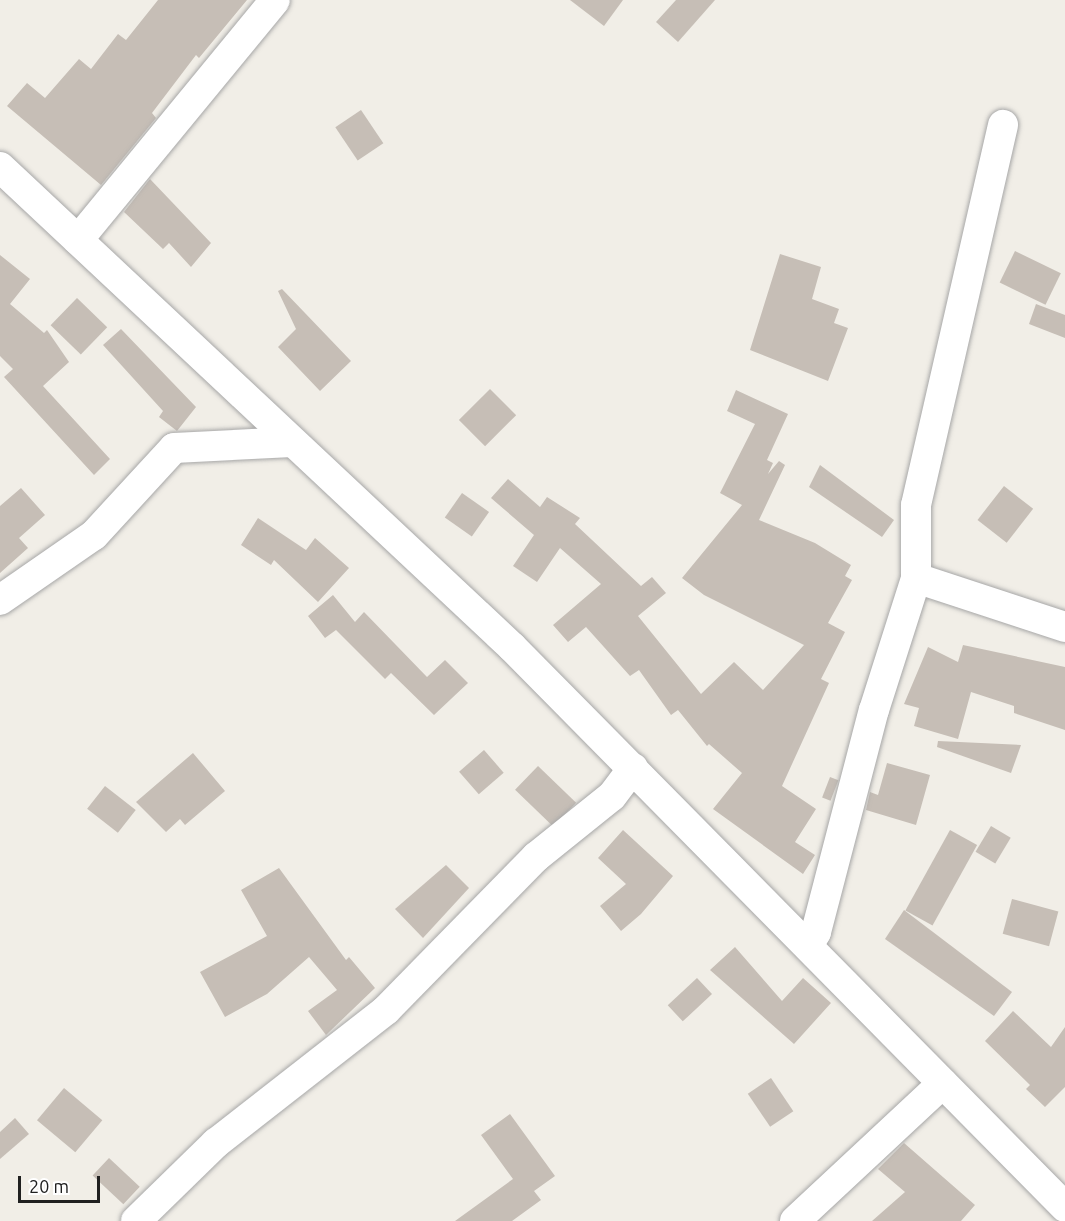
<!DOCTYPE html>
<html>
<head>
<meta charset="utf-8">
<style>
	body { margin:0 }
	#map { position:relative; width:1065px; height:1221px; overflow:hidden; background:#f1eee7; font-family:Ubuntu,sans-serif }
	div>[style] { position:absolute }
	.building>* { inset:0; background:#c6beb6; transform-origin:0 0 }
	.roads { filter:drop-shadow(0 0 2px #a7a7a7) drop-shadow(0 0 2px #a7a7a7) }
	.minor>* { height:30px; margin:-15px; padding:0 15px; transform-origin:15px; border-radius:15px; background:#fff }
	span { translate:-50% -50%; white-space:nowrap; text-align:center; line-height:1.15; -webkit-text-stroke:5px #fff; paint-order:stroke }
	.scale { position:absolute; left:18px; top:1176px; width:82px; height:27px; box-sizing:border-box; border:3px solid #202020; border-top:0; padding-left:8px; font-size:18px; line-height:21px; white-space:nowrap; color:#202020; -webkit-text-stroke:4px #fff; paint-order:stroke }
</style>
</head>
<body>
<div id="map">
	<div class="building">
		<i style="clip-path:polygon(158px 0,247px 0,199px 58px,196px 55px,152px 113px,156px 118px,101px 185px,7px 106px,27px 83px,45px 98px,79px 59px,91px 69px,118px 34px,126px 40px)"></i>
		<i style="clip-path:polygon(570px 0,623px 0,604px 26px)"></i>
		<i style="clip-path:polygon(676px 0,715px 0,678px 42px,656px 22px)"></i>
		<i style="left:361px;top:110px;width:40px;height:31px;rotate:56deg"></i>
		<i style="clip-path:polygon(150px 179px,211px 243px,191px 267px,169px 243px,163px 249px,124px 212px)"></i>
		<i style="left:1015px;top:251px;width:51px;height:35px;rotate:26deg"></i>
		<i style="clip-path:polygon(780px 254px,821px 267px,812px 299px,839px 309px,834px 323px,848px 328px,828px 381px,750px 350px)"></i>
		<i style="clip-path:polygon(0 255px,30px 279px,10px 304px,44px 333px,47px 330px,69px 362px,43px 386px,110px 459px,94px 475px,4px 377px,13px 369px,0 356px)"></i>
		<i style="clip-path:polygon(282px 289px,351px 361px,320px 391px,278px 347px,296px 329px,278px 291px)"></i>
		<i style="left:77px;top:298px;width:42px;height:38px;rotate:44deg"></i>
		<i style="clip-path:polygon(1036px 304px,1065px 315px,1065px 338px,1029px 324px)"></i>
		<i style="clip-path:polygon(121px 329px,196px 407px,177px 431px,159px 417px,163px 411px,103px 345px)"></i>
		<i style="left:490px;top:389px;width:37px;height:44px;rotate:45deg"></i>
		<i style="clip-path:polygon(736px 390px,788px 414px,767px 460px,773px 463px,768px 474px,779px 461px,785px 465px,759px 520px,815px 543px,851px 565px,845px 576px,852px 580px,828px 623px,845px 632px,821px 679px,829px 683px,782px 786px,816px 809px,795px 842px,815px 855px,803px 874px,713px 809px,742px 773px,709px 744px,707px 746px,678px 710px,671px 715px,639px 670px,630px 676px,586px 627px,568px 642px,553px 625px,601px 584px,560px 548px,537px 582px,513px 566px,534px 535px,491px 498px,508px 479px,540px 507px,547px 497px,580px 518px,575px 524px,641px 586px,652px 577px,666px 593px,638px 616px,701px 694px,734px 662px,763px 690px,804px 645px,704px 595px,682px 578px,742px 505px,720px 493px,755px 424px,727px 411px)"></i>
		<i style="clip-path:polygon(820px 465px,894px 520px,882px 537px,809px 487px)"></i>
		<i style="left:1004px;top:486px;width:37px;height:43px;rotate:38deg"></i>
		<i style="clip-path:polygon(21px 488px,45px 515px,19px 538px,28px 548px,0 573px,0 506px)"></i>
		<i style="left:462px;top:493px;width:33px;height:30px;rotate:35deg"></i>
		<i style="clip-path:polygon(258px 518px,306px 550px,315px 538px,349px 568px,318px 602px,274px 560px,271px 565px,241px 545px)"></i>
		<i style="clip-path:polygon(333px 595px,355px 622px,364px 612px,427px 677px,445px 660px,468px 683px,434px 715px,391px 673px,385px 679px,336px 630px,325px 638px,308px 616px)"></i>
		<i style="clip-path:polygon(963px 645px,1065px 667px,1065px 730px,1014px 713px,1014px 706px,971px 692px,958px 739px,914px 726px,919px 708px,904px 704px,928px 647px,958px 662px)"></i>
		<i style="clip-path:polygon(938px 741px,1021px 745px,1011px 773px,937px 747px)"></i>
		<i style="left:484px;top:750px;width:30px;height:33px;rotate:49deg"></i>
		<i style="clip-path:polygon(193px 753px,225px 791px,185px 825px,180px 819px,166px 832px,136px 802px)"></i>
		<i style="clip-path:polygon(887px 763px,930px 775px,916px 825px,866px 810px,870px 792px,878px 795px)"></i>
		<i style="left:538px;top:766px;width:53px;height:33px;rotate:44deg"></i>
		<i style="left:830px;top:777px;width:9px;height:22px;rotate:21deg"></i>
		<i style="left:105px;top:786px;width:39px;height:29px;rotate:38deg"></i>
		<i style="left:991px;top:826px;width:23px;height:30px;rotate:31deg"></i>
		<i style="clip-path:polygon(623px 830px,673px 876px,641px 914px,621px 931px,600px 906px,626px 884px,598px 858px)"></i>
		<i style="left:950px;top:830px;width:31px;height:92px;rotate:29deg"></i>
		<i style="clip-path:polygon(446px 865px,469px 888px,423px 938px,395px 909px)"></i>
		<i style="clip-path:polygon(279px 868px,346px 960px,349px 957px,375px 988px,326px 1035px,308px 1011px,337px 990px,309px 957px,267px 994px,225px 1017px,200px 972px,267px 936px,241px 890px)"></i>
		<i style="left:1012px;top:899px;width:48px;height:36px;rotate:15deg"></i>
		<i style="clip-path:polygon(904px 910px,1012px 992px,994px 1016px,885px 939px)"></i>
		<i style="clip-path:polygon(735px 947px,782px 1001px,803px 978px,831px 1003px,794px 1044px,710px 970px)"></i>
		<i style="left:697px;top:978px;width:22px;height:40px;rotate:47deg"></i>
		<i style="clip-path:polygon(1013px 1011px,1051px 1047px,1065px 1027px,1065px 1087px,1045px 1107px,1026px 1089px,1030px 1085px,985px 1041px)"></i>
		<i style="left:771px;top:1078px;width:40px;height:28px;rotate:56deg"></i>
		<i style="left:64px;top:1088px;width:50px;height:42px;rotate:40deg"></i>
		<i style="clip-path:polygon(510px 1114px,555px 1176px,534px 1191px,541px 1200px,512px 1221px,455px 1221px,513px 1179px,481px 1135px)"></i>
		<i style="clip-path:polygon(15px 1118px,29px 1134px,0 1159px,0 1132px)"></i>
		<i style="clip-path:polygon(904px 1143px,975px 1205px,961px 1221px,872px 1221px,905px 1192px,878px 1169px)"></i>
		<i style="left:109px;top:1158px;width:42px;height:24px;rotate:43deg"></i>
	</div>
	<div class="roads">
		<div class="minor">
			<i style="left:0;top:167px;width:702px;rotate:43.15deg"></i>
			<i style="left:512px;top:647px;width:787px;rotate:45.36deg"></i>
			<i style="left:78px;top:240px;width:310px;rotate:-50.6deg"></i>
			<i style="left:916px;top:578px;width:157px;rotate:18.2deg"></i>
			<i style="left:0;top:600px;width:114px;rotate:-34.7deg"></i>
			<i style="left:94px;top:535px;width:118px;rotate:-47.4deg"></i>
			<i style="left:174px;top:448px;width:118px;rotate:-2.9deg"></i>
			<i style="left:808px;top:946px;width:16px;rotate:-60deg"></i>
			<i style="left:816px;top:932px;width:229px;rotate:-75.4deg"></i>
			<i style="left:874px;top:710px;width:139px;rotate:-72.3deg"></i>
			<i style="left:916px;top:578px;width:73px;rotate:-90deg"></i>
			<i style="left:916px;top:505px;width:390px;rotate:-77.1deg"></i>
			<i style="left:136px;top:1221px;width:112px;rotate:-44.3deg"></i>
			<i style="left:216px;top:1143px;width:216px;rotate:-38deg"></i>
			<i style="left:386px;top:1010px;width:214px;rotate:-45.6deg"></i>
			<i style="left:536px;top:857px;width:97px;rotate:-38.8deg"></i>
			<i style="left:612px;top:796px;width:35px;rotate:-53deg"></i>
			<i style="left:795px;top:1221px;width:202px;rotate:-43deg"></i>
		</div>
	</div>
	<div class="scale">20 m</div>
</div>
</body>
</html>
